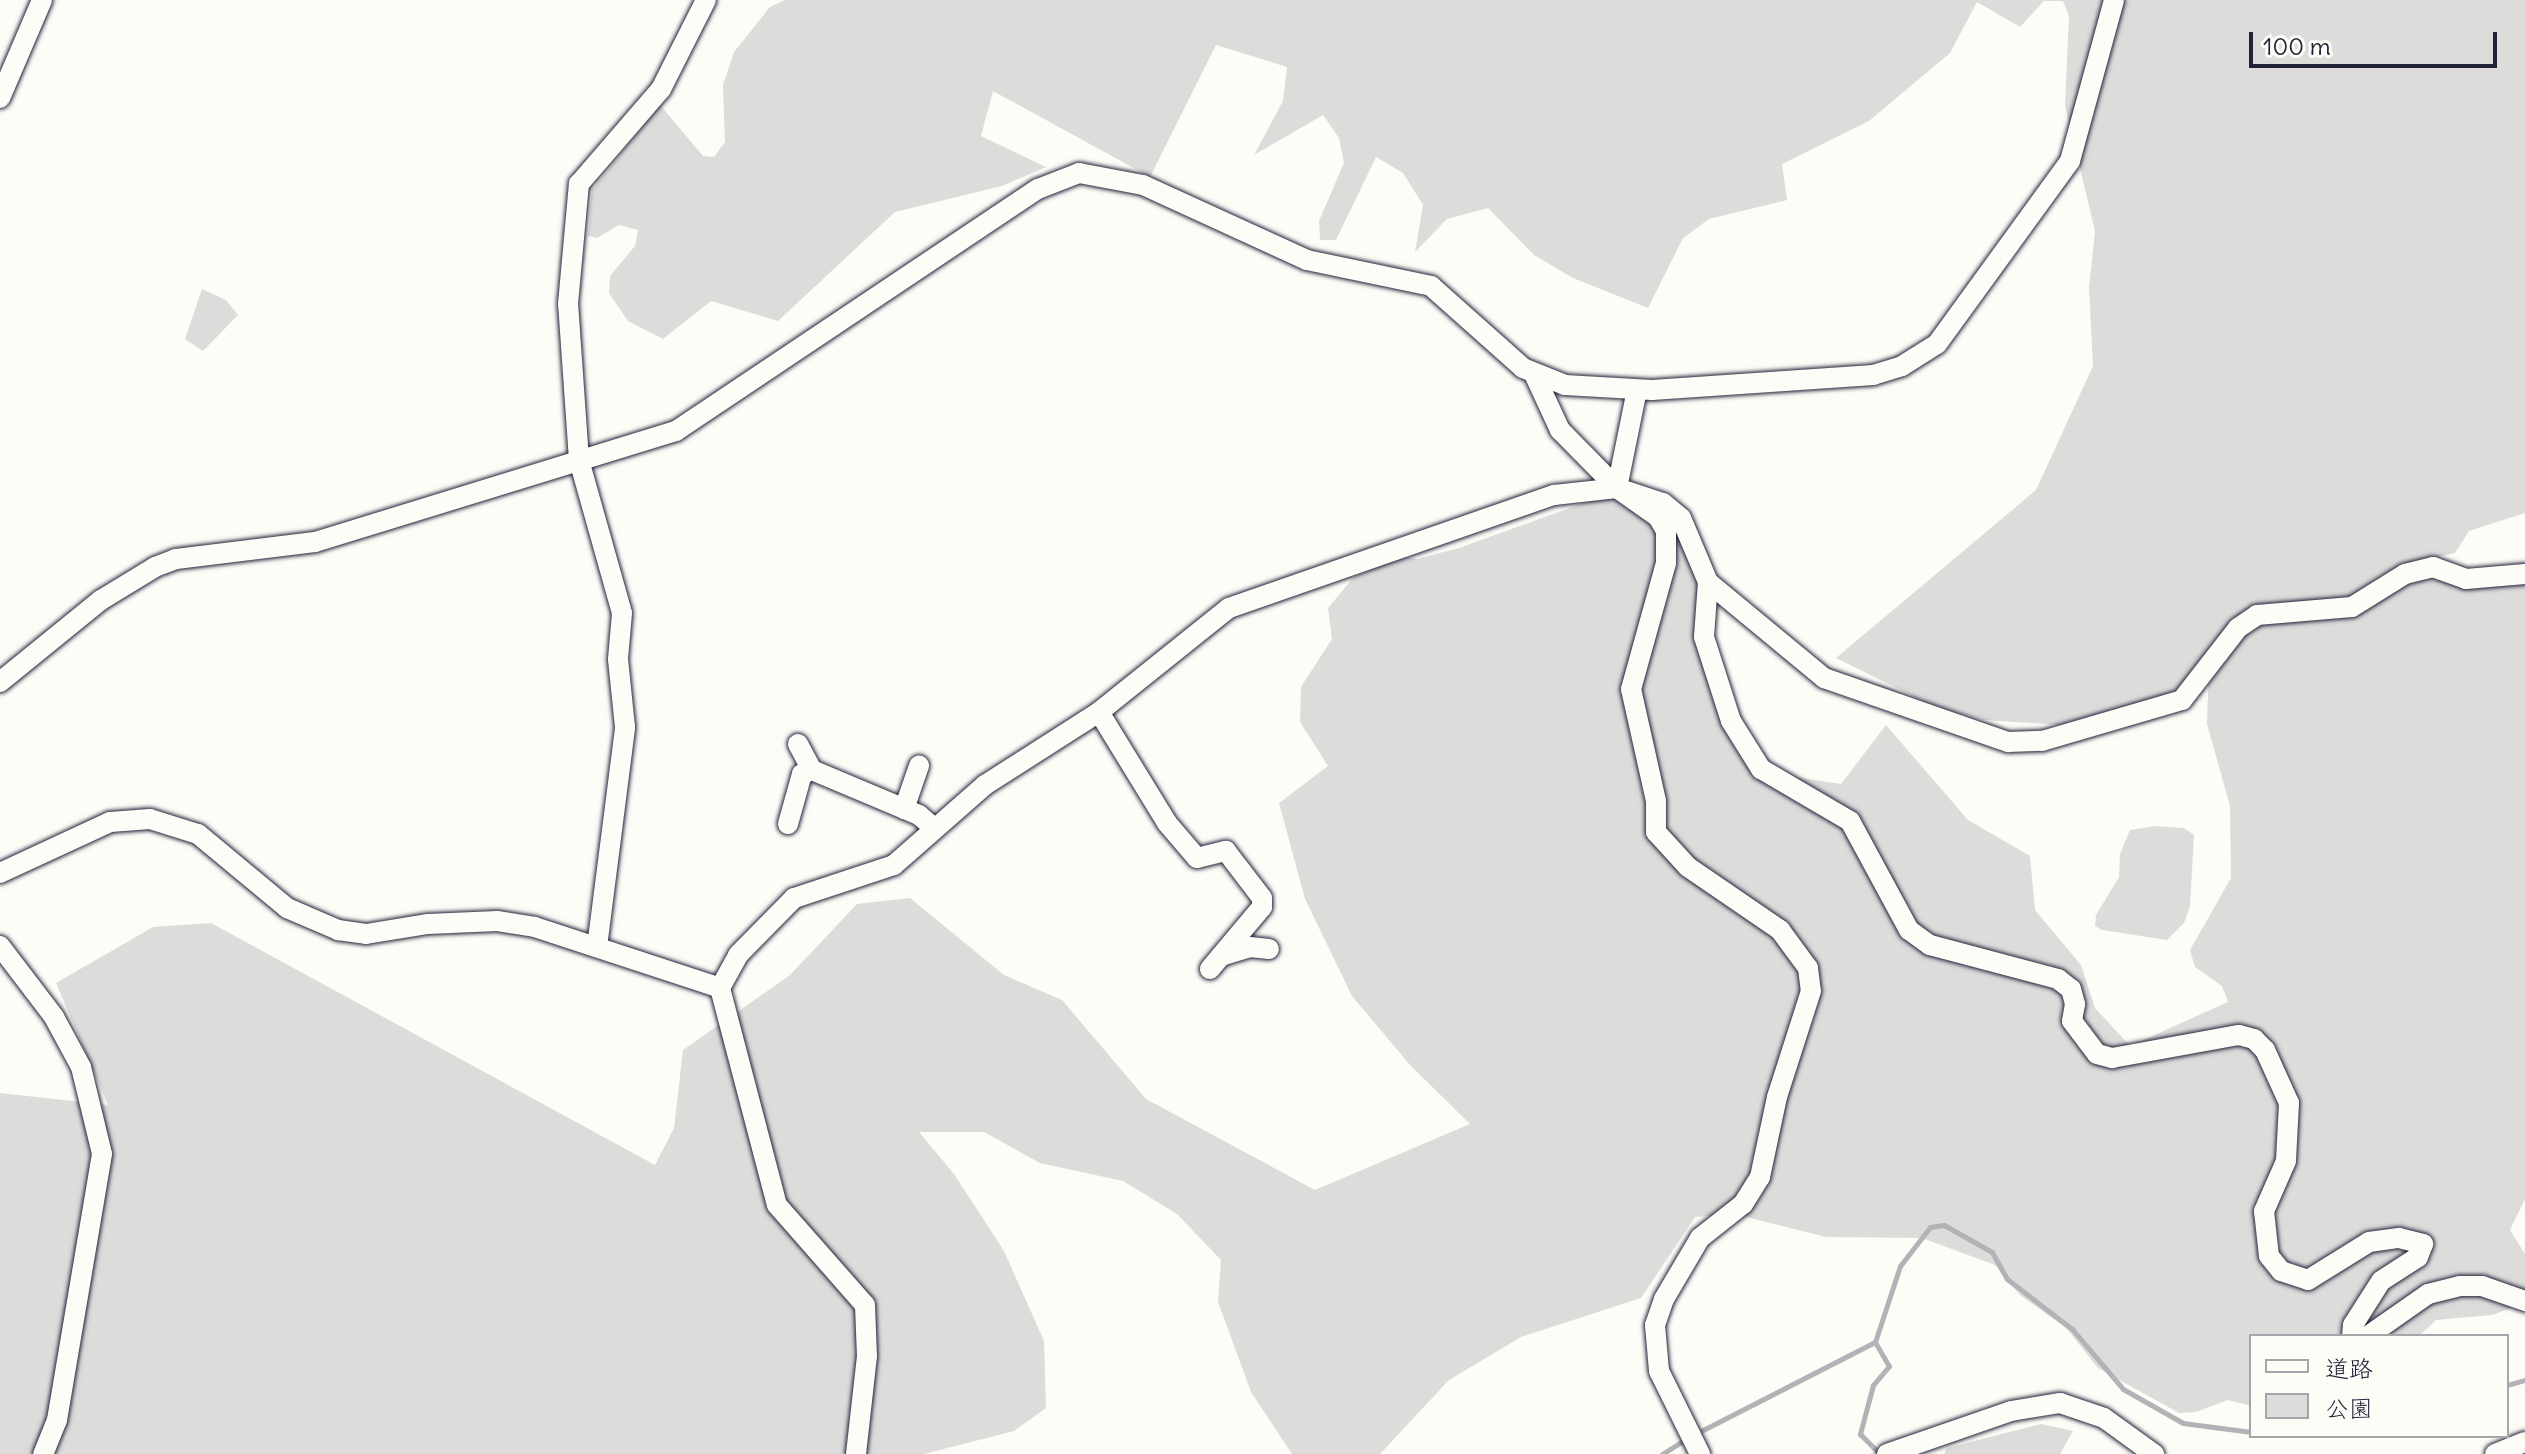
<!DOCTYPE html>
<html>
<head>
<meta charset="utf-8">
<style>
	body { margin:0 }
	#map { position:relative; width:2525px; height:1454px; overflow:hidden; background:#fdfcf7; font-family:Delius,"Klee One",sans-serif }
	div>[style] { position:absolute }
	.green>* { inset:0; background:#dddcdb }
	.stream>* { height:5px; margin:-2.5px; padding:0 2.5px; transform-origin:2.5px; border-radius:2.5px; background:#b2b2b7 }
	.roads { filter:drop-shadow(0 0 2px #22223b) drop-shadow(0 0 2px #22223b) }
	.street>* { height:20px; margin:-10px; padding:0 10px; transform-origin:10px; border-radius:10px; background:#fdfcf7 }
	span { translate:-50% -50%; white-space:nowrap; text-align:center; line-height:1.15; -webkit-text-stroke:7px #fdfcf7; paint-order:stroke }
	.legend { position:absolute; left:2249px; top:1334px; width:260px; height:104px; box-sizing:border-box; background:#fdfcf7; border:2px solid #a5a5ac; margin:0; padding:10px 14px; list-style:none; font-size:24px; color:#22223b }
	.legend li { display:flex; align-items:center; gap:16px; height:40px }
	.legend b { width:40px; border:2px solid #a5a5ac }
	.scale { position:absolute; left:2249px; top:32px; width:248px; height:36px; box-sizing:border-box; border:4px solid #22223b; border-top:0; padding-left:10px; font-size:24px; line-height:28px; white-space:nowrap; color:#22223b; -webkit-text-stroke:6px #fdfcf7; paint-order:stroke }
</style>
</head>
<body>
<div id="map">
	<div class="green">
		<i style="clip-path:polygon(785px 0,2525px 0,2525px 513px,2469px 531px,2455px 553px,2425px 560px,2404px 579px,2447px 580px,2472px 588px,2525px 582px,2525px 1199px,2510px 1230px,2525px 1254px,2525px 1303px,2492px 1315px,2436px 1320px,2419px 1336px,2251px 1336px,2251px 1406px,2228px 1400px,2196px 1412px,2179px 1413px,2098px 1368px,2066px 1328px,2020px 1295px,1995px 1265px,1922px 1238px,1826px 1237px,1734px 1214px,1695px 1217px,1641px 1298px,1521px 1337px,1449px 1380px,1380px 1454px,1292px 1454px,1251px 1392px,1218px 1302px,1221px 1260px,1177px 1214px,1123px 1181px,1040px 1163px,984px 1132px,919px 1132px,954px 1174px,1004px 1251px,1044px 1341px,1046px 1408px,1014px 1431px,924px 1454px,0 1454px,0 1093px,108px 1105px,56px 983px,153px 927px,211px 923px,655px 1165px,674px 1128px,683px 1050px,790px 975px,857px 904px,910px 898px,1004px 975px,1062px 1000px,1146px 1099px,1315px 1190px,1470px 1124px,1411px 1066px,1352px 996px,1305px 899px,1279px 803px,1328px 766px,1300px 722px,1301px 687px,1332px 639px,1328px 608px,1353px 578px,1399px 556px,1417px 559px,1459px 548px,1606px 495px,1674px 518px,1701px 584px,1699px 633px,1755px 771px,1841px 784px,1886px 725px,1968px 820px,2030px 856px,2035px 910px,2081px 965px,2095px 1008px,2130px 1046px,2228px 1002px,2222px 986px,2195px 967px,2190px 950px,2231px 878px,2230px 806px,2207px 724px,2209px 667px,2155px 719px,2109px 728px,1984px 720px,1935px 707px,1836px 658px,2036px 490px,2093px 366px,2089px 288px,2095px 231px,2065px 106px,2069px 16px,2063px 1px,2044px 1px,2020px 27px,1977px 2px,1950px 53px,1869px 121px,1782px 164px,1787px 200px,1709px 219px,1683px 238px,1648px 308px,1573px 278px,1534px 255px,1488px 208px,1447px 219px,1415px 252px,1423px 205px,1403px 173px,1376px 157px,1336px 240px,1320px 240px,1319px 221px,1344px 163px,1339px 138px,1323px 115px,1254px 155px,1283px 101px,1287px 67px,1216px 45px,1150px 177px,993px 91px,981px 136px,1046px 167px,1002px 186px,895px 212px,778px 321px,711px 301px,663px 339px,628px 321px,609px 293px,610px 276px,635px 246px,638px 230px,619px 225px,597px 238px,588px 236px,592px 190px,660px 105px,703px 156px,714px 157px,725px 142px,723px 85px,734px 52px,770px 7px)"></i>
		<i style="clip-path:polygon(202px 289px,226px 300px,238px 315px,203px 351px,185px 339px)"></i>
		<i style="clip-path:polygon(2155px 826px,2184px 828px,2194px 835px,2190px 907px,2184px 923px,2167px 940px,2102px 930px,2095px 926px,2096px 915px,2119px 877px,2120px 854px,2130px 830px)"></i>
		<i style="clip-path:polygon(2041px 1424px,2073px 1431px,2060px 1454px,1944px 1454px,1947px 1448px)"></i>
	</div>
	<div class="stream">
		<i style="left:1875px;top:1342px;width:28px;rotate:60deg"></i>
		<i style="left:1889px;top:1366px;width:25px;rotate:130deg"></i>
		<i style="left:1873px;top:1385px;width:51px;rotate:104.9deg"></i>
		<i style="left:1860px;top:1434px;width:23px;rotate:45deg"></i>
		<i style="left:2507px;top:1385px;width:19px;rotate:-16deg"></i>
		<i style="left:1703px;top:1430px;width:193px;rotate:-27.1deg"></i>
		<i style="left:1875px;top:1342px;width:80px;rotate:-71.8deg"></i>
		<i style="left:1900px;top:1266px;width:49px;rotate:-52.4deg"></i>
		<i style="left:1930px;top:1227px;width:14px;rotate:-8deg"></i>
		<i style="left:1944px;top:1225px;width:55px;rotate:29.4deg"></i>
		<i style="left:1992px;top:1252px;width:31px;rotate:61deg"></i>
		<i style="left:2007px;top:1279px;width:82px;rotate:37.6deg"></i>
		<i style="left:2072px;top:1329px;width:79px;rotate:49.6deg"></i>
		<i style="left:2123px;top:1389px;width:69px;rotate:29.5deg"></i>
		<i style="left:2183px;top:1423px;width:69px;rotate:7.5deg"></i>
		<i style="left:1662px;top:1454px;width:22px;rotate:-32deg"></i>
	</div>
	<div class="roads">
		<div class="street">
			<i style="left:0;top:98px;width:107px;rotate:-66.8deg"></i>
			<i style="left:1535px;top:376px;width:60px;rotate:65.2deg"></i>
			<i style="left:1560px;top:430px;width:81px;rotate:45.5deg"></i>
			<i style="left:1617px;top:488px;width:50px;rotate:35.3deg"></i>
			<i style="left:1658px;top:517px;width:16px;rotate:60deg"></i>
			<i style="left:1666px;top:531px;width:32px;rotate:90deg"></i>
			<i style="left:1666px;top:563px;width:131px;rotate:105.5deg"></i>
			<i style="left:1631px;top:689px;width:115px;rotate:77.4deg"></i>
			<i style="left:1656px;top:801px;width:31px;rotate:90deg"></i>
			<i style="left:1656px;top:832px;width:47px;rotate:47.6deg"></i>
			<i style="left:1688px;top:867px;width:112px;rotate:34.4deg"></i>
			<i style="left:1780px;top:930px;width:47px;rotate:53.6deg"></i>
			<i style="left:1808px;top:968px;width:23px;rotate:83deg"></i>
			<i style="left:1811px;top:991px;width:111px;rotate:107.8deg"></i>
			<i style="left:1777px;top:1097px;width:82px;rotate:102deg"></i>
			<i style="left:1760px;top:1177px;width:32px;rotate:122deg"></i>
			<i style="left:1743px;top:1204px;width:55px;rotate:141.7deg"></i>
			<i style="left:1700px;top:1238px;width:71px;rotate:120.5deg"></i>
			<i style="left:1664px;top:1299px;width:28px;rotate:109deg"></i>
			<i style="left:1655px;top:1325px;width:46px;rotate:85deg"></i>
			<i style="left:1659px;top:1371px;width:93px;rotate:63.7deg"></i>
			<i style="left:1617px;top:488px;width:100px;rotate:-78.5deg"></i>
			<i style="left:1708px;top:582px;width:151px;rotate:39.6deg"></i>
			<i style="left:1824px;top:678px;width:195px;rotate:19.2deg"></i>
			<i style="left:2008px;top:742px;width:34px;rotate:-2deg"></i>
			<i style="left:2042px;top:741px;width:146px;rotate:-16.3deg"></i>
			<i style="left:2182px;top:700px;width:91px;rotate:-52.1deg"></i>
			<i style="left:2238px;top:628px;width:23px;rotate:-34deg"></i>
			<i style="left:2257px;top:615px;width:95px;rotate:-4.8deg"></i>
			<i style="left:2352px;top:607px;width:62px;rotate:-31.9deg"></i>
			<i style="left:2405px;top:574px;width:29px;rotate:-14deg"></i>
			<i style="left:2433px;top:567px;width:35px;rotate:20deg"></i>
			<i style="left:2466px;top:579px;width:59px;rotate:-4.8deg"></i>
			<i style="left:0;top:682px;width:130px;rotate:-39.1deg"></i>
			<i style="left:101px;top:600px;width:63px;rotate:-31.4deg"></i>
			<i style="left:155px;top:567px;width:22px;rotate:-21deg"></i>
			<i style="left:176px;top:559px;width:140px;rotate:-7deg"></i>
			<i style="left:315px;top:542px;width:378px;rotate:-17.1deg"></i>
			<i style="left:676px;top:431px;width:435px;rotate:-33.8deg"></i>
			<i style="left:1038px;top:189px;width:44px;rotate:-21.3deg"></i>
			<i style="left:1079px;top:173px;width:65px;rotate:10.6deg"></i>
			<i style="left:1143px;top:185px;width:180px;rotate:24.6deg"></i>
			<i style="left:1307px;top:260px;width:127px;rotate:11.8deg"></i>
			<i style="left:1431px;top:286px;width:123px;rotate:41.7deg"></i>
			<i style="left:1523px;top:368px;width:45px;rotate:22deg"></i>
			<i style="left:1565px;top:385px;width:87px;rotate:3.3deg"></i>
			<i style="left:1652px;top:390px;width:222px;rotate:-3.9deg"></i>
			<i style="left:1873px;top:375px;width:30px;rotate:-17deg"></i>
			<i style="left:1902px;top:366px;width:41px;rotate:-32.2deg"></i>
			<i style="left:1937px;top:344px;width:226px;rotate:-54deg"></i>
			<i style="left:2070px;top:161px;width:167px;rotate:-74.7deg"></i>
			<i style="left:1099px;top:712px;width:130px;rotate:58.5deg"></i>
			<i style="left:1167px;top:823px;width:46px;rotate:49.4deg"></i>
			<i style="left:1197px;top:858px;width:30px;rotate:-14deg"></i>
			<i style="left:1226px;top:851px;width:59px;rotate:52.5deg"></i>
			<i style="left:1262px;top:898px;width:9px;rotate:90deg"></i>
			<i style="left:1262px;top:907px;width:81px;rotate:130deg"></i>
			<i style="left:798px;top:744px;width:30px;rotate:62deg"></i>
			<i style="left:812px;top:770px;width:116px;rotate:22.8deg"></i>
			<i style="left:919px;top:815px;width:20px;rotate:41deg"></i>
			<i style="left:904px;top:809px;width:46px;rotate:-70.8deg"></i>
			<i style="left:788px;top:824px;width:52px;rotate:-74.4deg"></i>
			<i style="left:802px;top:774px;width:11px;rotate:-22deg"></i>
			<i style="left:0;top:873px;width:121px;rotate:-24.9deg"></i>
			<i style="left:110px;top:822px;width:40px;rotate:-4.3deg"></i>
			<i style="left:150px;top:819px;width:50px;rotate:17.4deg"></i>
			<i style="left:198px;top:834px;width:116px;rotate:39.7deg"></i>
			<i style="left:287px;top:908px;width:56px;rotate:23.3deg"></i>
			<i style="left:338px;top:930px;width:28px;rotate:8deg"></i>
			<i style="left:366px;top:934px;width:63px;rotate:-9.2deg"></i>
			<i style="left:428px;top:924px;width:69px;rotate:-2.5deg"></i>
			<i style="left:497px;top:921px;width:38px;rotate:9deg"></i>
			<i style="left:535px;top:927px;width:195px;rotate:18.2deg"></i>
			<i style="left:720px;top:988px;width:224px;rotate:75.3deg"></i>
			<i style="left:777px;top:1205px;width:133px;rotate:48.7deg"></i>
			<i style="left:865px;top:1305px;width:51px;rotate:87.8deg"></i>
			<i style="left:867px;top:1356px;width:99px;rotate:96.4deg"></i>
			<i style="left:0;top:946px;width:89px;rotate:52.7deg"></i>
			<i style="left:54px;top:1017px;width:57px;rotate:61.6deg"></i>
			<i style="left:81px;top:1067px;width:89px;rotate:76.4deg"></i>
			<i style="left:102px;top:1154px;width:270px;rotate:99.6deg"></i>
			<i style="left:57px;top:1420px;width:37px;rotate:112deg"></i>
			<i style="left:597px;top:947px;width:222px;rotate:-82.7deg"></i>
			<i style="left:625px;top:727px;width:68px;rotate:-95.9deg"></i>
			<i style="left:618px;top:659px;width:46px;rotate:-85deg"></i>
			<i style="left:622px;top:613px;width:159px;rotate:-105.7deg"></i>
			<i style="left:579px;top:460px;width:156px;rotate:-94deg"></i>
			<i style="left:568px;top:304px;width:121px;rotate:-84.8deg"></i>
			<i style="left:579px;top:184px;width:125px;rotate:-49.2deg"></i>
			<i style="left:661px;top:89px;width:100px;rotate:-63.2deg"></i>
			<i style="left:1221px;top:956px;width:30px;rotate:-17deg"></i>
			<i style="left:1250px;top:947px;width:19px;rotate:6deg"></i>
			<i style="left:720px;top:988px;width:38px;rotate:-61deg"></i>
			<i style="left:738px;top:955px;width:80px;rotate:-45.5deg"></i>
			<i style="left:794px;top:898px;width:105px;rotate:-18.3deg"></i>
			<i style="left:894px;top:865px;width:121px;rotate:-41.3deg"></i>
			<i style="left:985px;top:785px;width:135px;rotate:-32.6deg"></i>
			<i style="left:1099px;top:712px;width:166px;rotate:-38.7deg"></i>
			<i style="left:1229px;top:608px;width:344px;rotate:-19.2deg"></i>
			<i style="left:1554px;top:495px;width:63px;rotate:-6.3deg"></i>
			<i style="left:1617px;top:488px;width:48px;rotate:18.1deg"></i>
			<i style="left:1663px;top:503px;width:23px;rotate:40deg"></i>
			<i style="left:1681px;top:518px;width:69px;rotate:67.1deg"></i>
			<i style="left:1708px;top:582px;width:55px;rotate:94.2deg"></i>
			<i style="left:1704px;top:637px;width:88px;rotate:72.2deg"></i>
			<i style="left:1731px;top:721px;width:57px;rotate:58deg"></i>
			<i style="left:1761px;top:769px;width:103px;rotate:30.3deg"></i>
			<i style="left:1850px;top:821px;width:124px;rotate:61.6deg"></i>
			<i style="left:1909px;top:930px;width:26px;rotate:36deg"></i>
			<i style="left:1930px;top:945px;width:132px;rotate:14.9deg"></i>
			<i style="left:2058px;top:979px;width:16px;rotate:38deg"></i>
			<i style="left:2071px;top:989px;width:16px;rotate:75deg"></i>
			<i style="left:2075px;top:1004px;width:17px;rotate:100deg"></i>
			<i style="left:2072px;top:1021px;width:41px;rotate:52.9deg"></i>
			<i style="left:2097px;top:1054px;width:16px;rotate:15deg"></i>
			<i style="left:2112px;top:1058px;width:129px;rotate:-10.3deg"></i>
			<i style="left:2239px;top:1035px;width:16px;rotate:15deg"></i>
			<i style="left:2254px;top:1039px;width:16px;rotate:45deg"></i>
			<i style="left:2265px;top:1050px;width:58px;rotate:65.6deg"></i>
			<i style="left:2289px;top:1103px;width:58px;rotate:93deg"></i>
			<i style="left:2286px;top:1161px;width:55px;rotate:113.7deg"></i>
			<i style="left:2264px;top:1211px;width:45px;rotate:83.7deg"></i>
			<i style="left:2269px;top:1256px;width:19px;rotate:51deg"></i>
			<i style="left:2281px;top:1271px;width:28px;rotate:18deg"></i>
			<i style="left:2308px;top:1280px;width:72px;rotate:-31.9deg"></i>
			<i style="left:2369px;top:1242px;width:30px;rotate:-8deg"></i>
			<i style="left:2399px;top:1238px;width:25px;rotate:14deg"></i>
			<i style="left:2423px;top:1244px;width:14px;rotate:111deg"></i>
			<i style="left:2418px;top:1257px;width:44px;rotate:147deg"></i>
			<i style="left:2381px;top:1281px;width:52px;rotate:122.5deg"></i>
			<i style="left:2353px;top:1325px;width:11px;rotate:95deg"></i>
			<i style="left:2368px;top:1336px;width:73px;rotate:-35deg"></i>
			<i style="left:2428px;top:1294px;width:33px;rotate:-14deg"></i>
			<i style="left:2460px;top:1286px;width:22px"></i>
			<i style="left:2482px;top:1286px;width:46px;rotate:19.2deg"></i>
			<i style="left:1887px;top:1454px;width:131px;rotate:-19.1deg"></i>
			<i style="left:2011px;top:1411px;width:50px;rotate:-9.3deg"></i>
			<i style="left:2060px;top:1403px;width:46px;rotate:18.8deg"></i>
			<i style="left:2104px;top:1418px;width:62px;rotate:35.8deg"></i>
			<i style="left:2495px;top:1454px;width:32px;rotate:-22deg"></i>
		</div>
	</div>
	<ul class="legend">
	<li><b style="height:10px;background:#fdfcf7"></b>道路</li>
	<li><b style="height:22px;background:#dddcdb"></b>公園</li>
	</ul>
	<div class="scale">100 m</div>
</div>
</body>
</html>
